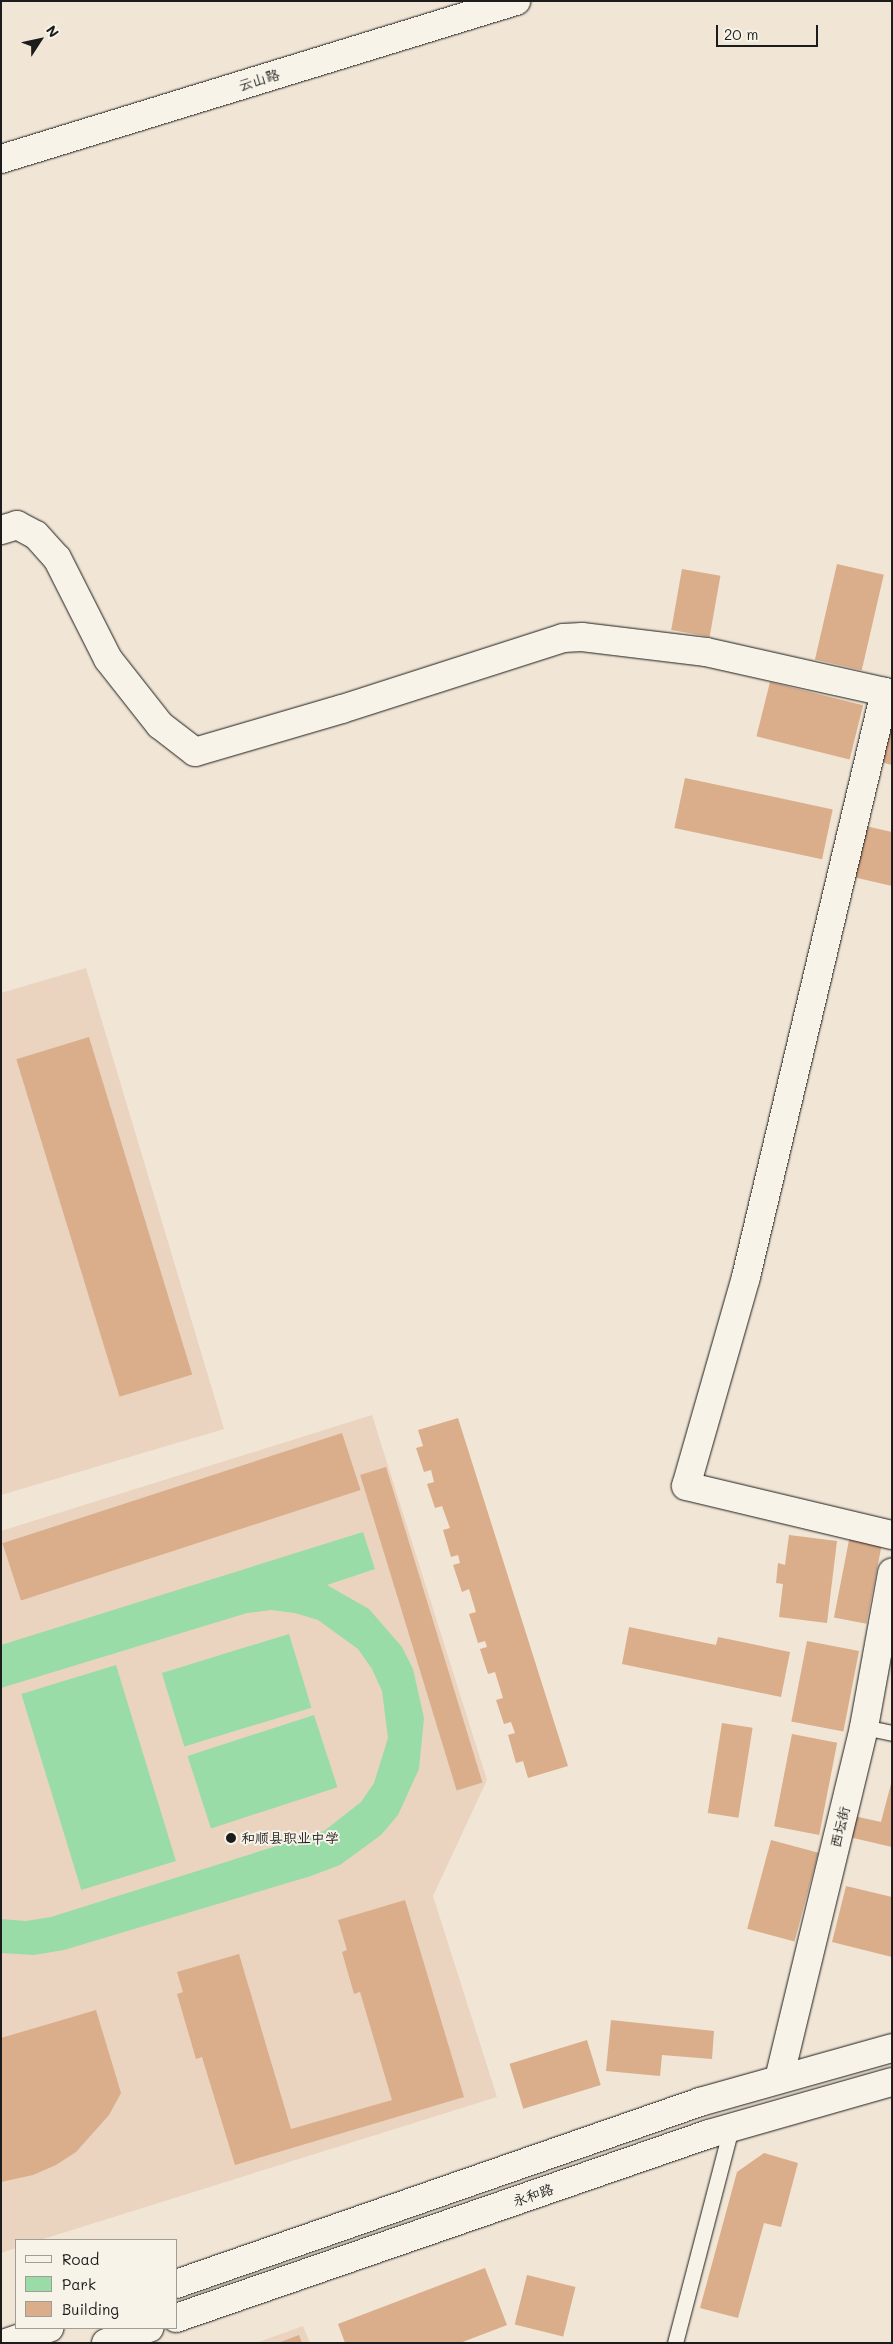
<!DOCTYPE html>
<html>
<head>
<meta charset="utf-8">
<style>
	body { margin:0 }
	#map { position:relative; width:893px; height:2344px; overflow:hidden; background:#f1e5d5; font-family:Mali,"LXGW WenKai TC",sans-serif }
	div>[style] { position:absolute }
	.built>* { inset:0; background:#ead4bf }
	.green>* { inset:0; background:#99dca8; transform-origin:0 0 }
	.building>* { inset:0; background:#daad8b; transform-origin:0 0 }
	.roads { filter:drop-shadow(0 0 1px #1c1c1c) drop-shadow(0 0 1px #1c1c1c) }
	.lane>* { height:15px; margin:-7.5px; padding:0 7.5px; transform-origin:7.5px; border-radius:7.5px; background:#f7f3e8 }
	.street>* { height:28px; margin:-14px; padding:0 14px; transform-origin:14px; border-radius:14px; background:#f7f3e8 }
	.secondary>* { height:28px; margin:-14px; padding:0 14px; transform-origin:14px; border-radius:14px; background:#f7f3e8 }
	.dots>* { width:14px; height:14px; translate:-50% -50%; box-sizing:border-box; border:2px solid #f7f3e8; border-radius:50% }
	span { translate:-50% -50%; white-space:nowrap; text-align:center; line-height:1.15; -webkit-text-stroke:4px #f7f3e8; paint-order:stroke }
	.street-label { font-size:14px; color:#1c1c1c }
	.poi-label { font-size:14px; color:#1c1c1c }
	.left { translate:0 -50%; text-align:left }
	.frame { position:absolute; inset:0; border:2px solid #1c1c1c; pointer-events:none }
	.legend { position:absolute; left:15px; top:2239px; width:162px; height:90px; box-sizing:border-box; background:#f7f3e8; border:1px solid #9f9d96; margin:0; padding:6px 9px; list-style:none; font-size:15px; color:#1c1c1c }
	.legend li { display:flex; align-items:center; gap:10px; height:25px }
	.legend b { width:25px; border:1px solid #9f9d96 }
	.north { position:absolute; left:15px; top:15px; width:50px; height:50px; -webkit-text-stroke:4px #f7f3e8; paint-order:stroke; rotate:55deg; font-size:14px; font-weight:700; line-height:20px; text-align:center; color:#1c1c1c }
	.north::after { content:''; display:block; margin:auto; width:18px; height:22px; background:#1c1c1c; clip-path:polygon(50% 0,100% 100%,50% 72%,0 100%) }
	.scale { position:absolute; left:716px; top:25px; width:102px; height:22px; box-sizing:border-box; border:2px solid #1c1c1c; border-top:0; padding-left:6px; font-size:15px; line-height:18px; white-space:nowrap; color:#1c1c1c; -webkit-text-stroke:4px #f7f3e8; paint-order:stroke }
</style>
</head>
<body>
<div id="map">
	<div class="built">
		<i style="clip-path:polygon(86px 968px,224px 1429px,1px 1495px,1px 993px)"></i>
		<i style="clip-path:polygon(372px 1415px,487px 1780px,433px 1896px,497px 2097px,40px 2240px,16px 2240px,16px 2248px,1px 2253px,1px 1531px)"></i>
		<i style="clip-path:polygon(303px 2326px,310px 2343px,256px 2343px)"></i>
	</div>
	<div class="green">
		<i style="clip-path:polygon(363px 1532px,375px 1569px,327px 1585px,369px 1609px,402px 1647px,413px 1669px,424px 1718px,419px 1769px,398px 1815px,381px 1835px,340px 1865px,311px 1876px,64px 1950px,34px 1955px,1px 1953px,1px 1919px,26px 1921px,51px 1917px,324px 1831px,361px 1802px,374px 1783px,388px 1738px,382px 1691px,372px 1669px,358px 1649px,318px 1620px,295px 1613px,271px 1610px,247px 1613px,1px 1688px,1px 1645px)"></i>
		<i style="left:289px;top:1634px;width:77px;height:133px;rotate:73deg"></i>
		<i style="left:116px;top:1665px;width:205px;height:99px;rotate:73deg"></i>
		<i style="left:314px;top:1715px;width:76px;height:133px;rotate:72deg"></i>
	</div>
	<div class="building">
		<i style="left:837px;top:564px;width:48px;height:98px;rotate:13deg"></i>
		<i style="left:682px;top:569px;width:39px;height:62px;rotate:10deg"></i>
		<i style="left:770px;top:682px;width:96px;height:56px;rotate:14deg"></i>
		<i style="clip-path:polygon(892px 721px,892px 765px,881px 762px)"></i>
		<i style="left:685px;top:778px;width:151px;height:51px;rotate:12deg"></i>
		<i style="clip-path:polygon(861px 825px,892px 832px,892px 886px,849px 876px)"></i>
		<i style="left:89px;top:1037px;width:353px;height:76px;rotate:73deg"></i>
		<i style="clip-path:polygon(458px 1418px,568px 1766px,528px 1778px,523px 1761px,516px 1763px,508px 1735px,515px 1733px,511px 1722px,504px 1724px,496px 1700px,503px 1698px,495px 1672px,488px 1674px,480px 1649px,487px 1647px,485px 1641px,478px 1643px,469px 1614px,476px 1612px,469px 1589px,462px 1592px,453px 1565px,460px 1563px,458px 1555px,451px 1557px,443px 1530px,450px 1528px,442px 1506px,435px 1508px,427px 1484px,434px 1482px,431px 1470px,424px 1472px,416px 1448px,423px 1446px,418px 1430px)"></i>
		<i style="left:342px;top:1433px;width:60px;height:357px;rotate:72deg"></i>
		<i style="left:386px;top:1467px;width:330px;height:27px;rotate:73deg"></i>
		<i style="clip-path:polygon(789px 1535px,837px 1541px,827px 1623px,779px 1617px,783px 1584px,776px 1583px,778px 1563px,785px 1565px)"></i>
		<i style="left:850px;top:1535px;width:33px;height:84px;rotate:11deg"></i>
		<i style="clip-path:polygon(629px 1627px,716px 1645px,718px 1637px,790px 1652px,781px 1697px,622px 1664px)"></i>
		<i style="left:807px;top:1641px;width:53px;height:82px;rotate:11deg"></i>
		<i style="left:722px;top:1723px;width:31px;height:91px;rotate:9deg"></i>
		<i style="left:792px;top:1734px;width:46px;height:94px;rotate:11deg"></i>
		<i style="clip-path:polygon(892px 1780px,892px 1847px,849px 1837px,854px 1816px,881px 1822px)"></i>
		<i style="left:771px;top:1840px;width:49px;height:92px;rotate:15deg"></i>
		<i style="clip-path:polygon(846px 1886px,892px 1897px,892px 1957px,832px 1942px)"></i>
		<i style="clip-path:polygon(405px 1900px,464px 2097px,235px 2165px,202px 2057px,196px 2059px,177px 1994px,183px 1992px,177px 1972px,239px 1954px,291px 2129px,392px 2100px,360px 1992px,354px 1994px,342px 1952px,347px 1950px,338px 1920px)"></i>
		<i style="clip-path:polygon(96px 2010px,121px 2093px,109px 2115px,76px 2152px,56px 2165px,33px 2175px,1px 2182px,1px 2038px)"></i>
		<i style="clip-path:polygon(611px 2020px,714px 2031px,712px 2059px,662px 2055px,660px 2076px,606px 2071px)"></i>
		<i style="left:587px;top:2040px;width:47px;height:81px;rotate:73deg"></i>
		<i style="clip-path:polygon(764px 2153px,798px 2163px,781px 2227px,764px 2223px,738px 2318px,700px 2308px,737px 2172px)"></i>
		<i style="clip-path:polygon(485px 2268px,507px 2325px,460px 2343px,345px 2343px,338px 2324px)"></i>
		<i style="left:527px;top:2275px;width:50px;height:51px;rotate:14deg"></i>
		<i style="clip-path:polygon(299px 2335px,302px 2343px,278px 2343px)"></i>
	</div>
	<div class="roads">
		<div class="lane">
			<i style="left:864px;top:1727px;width:29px;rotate:12deg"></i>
			<i style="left:675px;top:2343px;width:222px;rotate:-75.4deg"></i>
		</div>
		<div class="street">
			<i style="left:1px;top:530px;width:17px;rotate:-17deg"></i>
			<i style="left:17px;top:525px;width:21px;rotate:28deg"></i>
			<i style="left:36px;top:535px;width:31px;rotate:48deg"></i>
			<i style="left:57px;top:558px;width:113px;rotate:63.2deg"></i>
			<i style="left:108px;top:659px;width:84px;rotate:51.8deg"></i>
			<i style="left:160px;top:725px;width:44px;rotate:37.6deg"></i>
			<i style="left:195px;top:752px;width:153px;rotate:-16.3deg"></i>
			<i style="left:342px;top:709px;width:232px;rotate:-17.8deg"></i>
			<i style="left:563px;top:638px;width:19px;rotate:-3deg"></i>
			<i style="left:582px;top:637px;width:125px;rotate:6.9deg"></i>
			<i style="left:706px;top:652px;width:183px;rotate:12.6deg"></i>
			<i style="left:885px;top:692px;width:601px;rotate:103.37deg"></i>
			<i style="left:746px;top:1277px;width:217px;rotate:106deg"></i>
			<i style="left:686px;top:1486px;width:212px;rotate:13.4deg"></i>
			<i style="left:779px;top:2079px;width:362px;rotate:-76.4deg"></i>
			<i style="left:864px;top:1727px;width:157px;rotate:-79.7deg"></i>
		</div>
		<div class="secondary">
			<i style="left:1px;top:159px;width:539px;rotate:-17.06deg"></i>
			<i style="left:176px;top:2284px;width:555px;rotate:-19.15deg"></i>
			<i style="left:700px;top:2102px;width:199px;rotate:-15.7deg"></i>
			<i style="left:176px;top:2318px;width:564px;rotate:-19.05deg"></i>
			<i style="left:709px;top:2134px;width:190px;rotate:-15.9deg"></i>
			<i style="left:6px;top:2343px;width:46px;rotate:-19.2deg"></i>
			<i style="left:106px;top:2343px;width:46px;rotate:-19.2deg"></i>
		</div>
	</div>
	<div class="dots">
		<i style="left:231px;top:1838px;background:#1c1c1c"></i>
	</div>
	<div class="street-label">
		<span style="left:259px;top:80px;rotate:-17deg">云山路</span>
		<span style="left:840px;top:1827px;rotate:-76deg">西坛街</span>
		<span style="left:533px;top:2195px;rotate:-19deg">永和路</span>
	</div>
	<div class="poi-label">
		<span class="left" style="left:241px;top:1838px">和顺县职业中学</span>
	</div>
	<div class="frame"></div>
	<ul class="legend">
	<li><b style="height:6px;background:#f7f3e8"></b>Road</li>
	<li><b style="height:14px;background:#99dca8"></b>Park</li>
	<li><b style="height:14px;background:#daad8b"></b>Building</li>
	</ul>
	<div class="north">N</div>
	<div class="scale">20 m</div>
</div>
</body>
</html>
